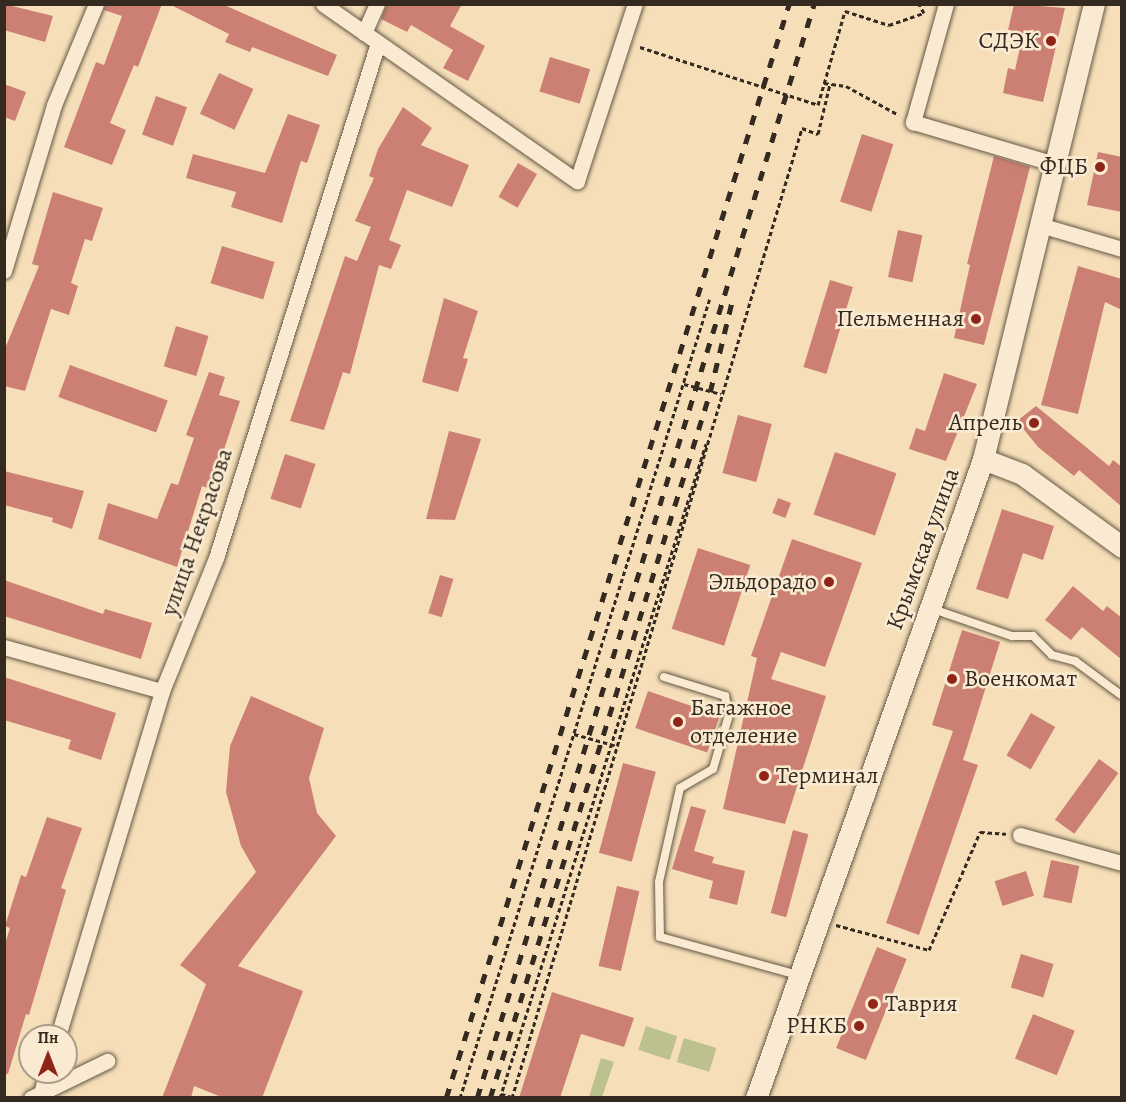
<!DOCTYPE html>
<html>
<head>
<meta charset="utf-8">
<style>
	body { margin:0 }
	#map { position:relative; width:1126px; height:1102px; overflow:hidden; background:#f6dfb8; font-family:Alegreya,serif }
	div>[style] { position:absolute }
	.green>* { inset:0; background:#bdc18e; transform-origin:0 0 }
	.building>* { inset:0; background:#cc8074; transform-origin:0 0 }
	.path>* { height:3px; margin-top:-1.5px; transform-origin:0; background:repeating-linear-gradient(90deg,#342a20 0 4.5px,transparent 0 7.5px) }
	.roads { filter:drop-shadow(0 0 2px #645746) drop-shadow(0 0 2px #645746) }
	.lane>* { height:8px; margin:-4px; padding:0 4px; transform-origin:4px; border-radius:4px; background:#f9ead1 }
	.street>* { height:15px; margin:-7.5px; padding:0 7.5px; transform-origin:7.5px; border-radius:7.5px; background:#f9ead1 }
	.secondary>* { height:21px; margin:-10.5px; padding:0 10.5px; transform-origin:10.5px; border-radius:10.5px; background:#f9ead1 }
	.rail>* { height:4.5px; margin-top:-2.25px; transform-origin:0; background:repeating-linear-gradient(90deg,#342a20 0 10px,transparent 0 20px) }
	.path-bridge>* { height:3px; margin-top:-1.5px; transform-origin:0; background:repeating-linear-gradient(90deg,#342a20 0 4.5px,transparent 0 7.5px) }
	.dots>* { width:16px; height:16px; translate:-50% -50%; box-sizing:border-box; border:3px solid #f9ead1; border-radius:50% }
	span { translate:-50% -50%; white-space:nowrap; text-align:center; line-height:1.15; -webkit-text-stroke:5px #f9ead1; paint-order:stroke }
	.poi-label { font-size:24px; color:#342a20 }
	.right { translate:-100% -50%; text-align:right }
	.left { translate:0 -50%; text-align:left }
	.street-label { font-size:24px; color:#342a20 }
	.frame { position:absolute; inset:0; border:6px solid #342a20; pointer-events:none }
	.north { position:absolute; left:18px; top:1024px; width:60px; height:60px; box-sizing:border-box; background:#f9ead1; border:2px solid #aa9d8a; border-radius:50%; rotate:0deg; font-size:16px; font-weight:700; line-height:24px; text-align:center; color:#342a20 }
	.north::after { content:''; display:block; margin:auto; width:21px; height:27px; background:#8f2418; clip-path:polygon(50% 0,100% 100%,50% 72%,0 100%) }
</style>
</head>
<body>
<div id="map">
	<div class="green">
		<i style="left:646px;top:1026px;width:33px;height:25px;rotate:18deg"></i>
		<i style="left:684px;top:1038px;width:34px;height:25px;rotate:17deg"></i>
		<i style="clip-path:polygon(601px 1058px,614px 1062px,602px 1097px,589px 1097px)"></i>
	</div>
	<div class="building">
		<i style="clip-path:polygon(4px 4px,53px 16px,45px 42px,4px 30px)"></i>
		<i style="clip-path:polygon(106px 4px,162px 4px,138px 67px,134px 65px,110px 123px,126px 130px,112px 165px,64px 147px,96px 62px,104px 65px,122px 16px,104px 10px)"></i>
		<i style="clip-path:polygon(169px 4px,222px 4px,337px 55px,328px 76px,252px 47px,250px 52px,225px 42px,229px 34px)"></i>
		<i style="clip-path:polygon(387px 4px,462px 4px,450px 26px,485px 46px,468px 81px,443px 68px,453px 50px,411px 25px,407px 32px,381px 19px)"></i>
		<i style="clip-path:polygon(1014px 4px,1065px 8px,1043px 102px,1003px 93px,1008px 68px,1015px 70px,1023px 34px,1008px 30px)"></i>
		<i style="left:550px;top:57px;width:42px;height:36px;rotate:17deg"></i>
		<i style="left:219px;top:73px;width:38px;height:45px;rotate:25deg"></i>
		<i style="clip-path:polygon(4px 84px,26px 92px,15px 121px,4px 117px)"></i>
		<i style="left:156px;top:96px;width:33px;height:41px;rotate:20deg"></i>
		<i style="clip-path:polygon(403px 107px,432px 128px,421px 145px,469px 165px,452px 207px,407px 190px,389px 240px,401px 245px,391px 269px,379px 265px,350px 374px,343px 372px,324px 430px,290px 421px,345px 256px,357px 261px,371px 227px,355px 221px,374px 178px,369px 176px,378px 149px)"></i>
		<i style="clip-path:polygon(288px 114px,320px 125px,307px 163px,301px 161px,282px 223px,231px 207px,236px 192px,186px 178px,193px 154px,265px 173px)"></i>
		<i style="left:862px;top:134px;width:33px;height:71px;rotate:18deg"></i>
		<i style="clip-path:polygon(1098px 152px,1122px 157px,1122px 212px,1087px 205px)"></i>
		<i style="clip-path:polygon(994px 156px,1030px 167px,984px 345px,954px 338px,970px 265px,967px 264px)"></i>
		<i style="left:518px;top:163px;width:22px;height:39px;rotate:30deg"></i>
		<i style="clip-path:polygon(53px 192px,103px 208px,92px 241px,85px 239px,71px 283px,78px 286px,69px 315px,51px 309px,25px 391px,4px 386px,4px 351px,39px 266px,32px 264px)"></i>
		<i style="left:898px;top:230px;width:25px;height:48px;rotate:12deg"></i>
		<i style="left:222px;top:246px;width:55px;height:39px;rotate:17deg"></i>
		<i style="clip-path:polygon(1078px 266px,1122px 279px,1122px 310px,1105px 302px,1078px 414px,1041px 405px)"></i>
		<i style="left:830px;top:280px;width:24px;height:91px;rotate:17deg"></i>
		<i style="clip-path:polygon(444px 298px,478px 311px,463px 358px,468px 359px,458px 392px,422px 382px)"></i>
		<i style="left:176px;top:326px;width:34px;height:42px;rotate:17deg"></i>
		<i style="left:70px;top:365px;width:104px;height:34px;rotate:20deg"></i>
		<i style="clip-path:polygon(209px 372px,225px 377px,219px 395px,240px 401px,211px 489px,202px 486px,177px 567px,98px 539px,108px 503px,157px 519px,171px 483px,178px 485px,194px 438px,186px 435px)"></i>
		<i style="clip-path:polygon(944px 373px,977px 384px,946px 461px,909px 449px,916px 428px,925px 431px)"></i>
		<i style="clip-path:polygon(1036px 406px,1109px 466px,1113px 460px,1122px 467px,1122px 507px,1079px 470px,1074px 476px,1038px 447px,1017px 421px)"></i>
		<i style="left:738px;top:415px;width:35px;height:60px;rotate:15deg"></i>
		<i style="clip-path:polygon(449px 431px,481px 439px,455px 520px,426px 519px)"></i>
		<i style="left:835px;top:452px;width:65px;height:66px;rotate:19deg"></i>
		<i style="left:285px;top:454px;width:32px;height:47px;rotate:18deg"></i>
		<i style="clip-path:polygon(4px 471px,84px 491px,72px 529px,52px 522px,53px 518px,4px 505px)"></i>
		<i style="left:778px;top:498px;width:14px;height:16px;rotate:21deg"></i>
		<i style="clip-path:polygon(1002px 509px,1054px 526px,1043px 560px,1023px 553px,1008px 599px,976px 589px)"></i>
		<i style="clip-path:polygon(792px 539px,862px 563px,825px 667px,781px 652px,771px 679px,826px 696px,785px 824px,723px 809px,757px 658px,751px 656px)"></i>
		<i style="left:698px;top:548px;width:55px;height:85px;rotate:18deg"></i>
		<i style="left:440px;top:575px;width:14px;height:40px;rotate:17deg"></i>
		<i style="clip-path:polygon(4px 580px,103px 614px,105px 609px,152px 623px,141px 659px,4px 616px)"></i>
		<i style="clip-path:polygon(1073px 586px,1103px 611px,1107px 606px,1122px 618px,1122px 660px,1082px 627px,1071px 640px,1045px 620px)"></i>
		<i style="clip-path:polygon(962px 630px,1000px 642px,963px 760px,978px 765px,919px 935px,886px 923px,953px 731px,932px 725px)"></i>
		<i style="clip-path:polygon(4px 677px,116px 713px,101px 760px,68px 749px,71px 740px,4px 720px)"></i>
		<i style="left:648px;top:691px;width:76px;height:39px;rotate:19deg"></i>
		<i style="clip-path:polygon(251px 696px,324px 728px,309px 778px,317px 813px,336px 836px,238px 966px,303px 991px,262px 1098px,224px 1098px,194px 1086px,191px 1098px,162px 1098px,206px 984px,180px 965px,256px 872px,241px 846px,226px 792px,230px 746px)"></i>
		<i style="left:1031px;top:713px;width:28px;height:49px;rotate:30deg"></i>
		<i style="left:1099px;top:759px;width:24px;height:75px;rotate:36deg"></i>
		<i style="left:623px;top:763px;width:34px;height:93px;rotate:15deg"></i>
		<i style="clip-path:polygon(691px 806px,706px 810px,694px 851px,714px 857px,712px 863px,745px 871px,737px 905px,709px 898px,713px 881px,672px 869px)"></i>
		<i style="clip-path:polygon(47px 817px,82px 828px,61px 888px,66px 890px,29px 1015px,26px 1014px,8px 1074px,4px 1074px,4px 947px,10px 928px,5px 926px,21px 875px,26px 877px)"></i>
		<i style="left:793px;top:830px;width:16px;height:86px;rotate:15deg"></i>
		<i style="left:1051px;top:860px;width:29px;height:38px;rotate:12deg"></i>
		<i style="left:1026px;top:871px;width:26px;height:33px;rotate:72deg"></i>
		<i style="left:617px;top:886px;width:23px;height:82px;rotate:13deg"></i>
		<i style="left:877px;top:947px;width:32px;height:109px;rotate:22deg"></i>
		<i style="left:1021px;top:954px;width:34px;height:35px;rotate:17deg"></i>
		<i style="clip-path:polygon(552px 992px,634px 1018px,624px 1047px,581px 1034px,560px 1098px,519px 1098px)"></i>
		<i style="left:1033px;top:1014px;width:45px;height:48px;rotate:22deg"></i>
	</div>
	<div class="path">
		<i style="left:824px;top:83px;width:22px;rotate:8deg"></i>
		<i style="left:846px;top:86px;width:60px;rotate:28.7deg"></i>
		<i style="left:818px;top:105px;width:98px;rotate:-74deg"></i>
		<i style="left:845px;top:11px;width:46px;rotate:17.7deg"></i>
		<i style="left:889px;top:25px;width:37px;rotate:-19deg"></i>
		<i style="left:924px;top:13px;width:10px;rotate:-119deg"></i>
		<i style="left:684px;top:384px;width:38px;rotate:15deg"></i>
		<i style="left:574px;top:734px;width:45px;rotate:15.6deg"></i>
		<i style="left:836px;top:925px;width:96px;rotate:15deg"></i>
		<i style="left:929px;top:950px;width:129px;rotate:-66.6deg"></i>
		<i style="left:980px;top:832px;width:26px;rotate:4deg"></i>
		<i style="left:501px;top:1094px;width:11px;rotate:15deg"></i>
		<i style="left:460px;top:1098px;width:838px;rotate:-72.65deg"></i>
		<i style="left:500px;top:1098px;width:686px;rotate:-72.52deg"></i>
		<i style="left:512px;top:1098px;width:1012px;rotate:-73.35deg"></i>
		<i style="left:802px;top:128px;width:17px;rotate:21deg"></i>
		<i style="left:818px;top:134px;width:51px;rotate:-76.5deg"></i>
	</div>
	<div class="roads">
		<div class="lane">
			<i style="left:930px;top:608px;width:87px;rotate:18.9deg"></i>
			<i style="left:1012px;top:636px;width:21px"></i>
			<i style="left:1033px;top:636px;width:27px;rotate:45deg"></i>
			<i style="left:1052px;top:655px;width:24px;rotate:15deg"></i>
			<i style="left:1075px;top:661px;width:57px;rotate:36.5deg"></i>
			<i style="left:664px;top:677px;width:64px;rotate:17.3deg"></i>
			<i style="left:725px;top:696px;width:19px;rotate:78deg"></i>
			<i style="left:729px;top:715px;width:56px;rotate:106.5deg"></i>
			<i style="left:713px;top:769px;width:38px;rotate:150deg"></i>
			<i style="left:680px;top:788px;width:96px;rotate:102.6deg"></i>
			<i style="left:659px;top:882px;width:55px;rotate:89deg"></i>
			<i style="left:660px;top:937px;width:143px;rotate:15.4deg"></i>
		</div>
		<div class="street">
			<i style="left:323px;top:4px;width:310px;rotate:34.9deg"></i>
			<i style="left:577px;top:181px;width:186px;rotate:-71.9deg"></i>
			<i style="left:946px;top:4px;width:123px;rotate:105.6deg"></i>
			<i style="left:913px;top:122px;width:148px;rotate:16.5deg"></i>
			<i style="left:364px;top:33px;width:32px;rotate:-66deg"></i>
			<i style="left:1040px;top:225px;width:85px;rotate:16.3deg"></i>
			<i style="left:4px;top:271px;width:173px;rotate:-73.2deg"></i>
			<i style="left:54px;top:105px;width:109px;rotate:-67.4deg"></i>
			<i style="left:4px;top:647px;width:164px;rotate:15.6deg"></i>
			<i style="left:1020px;top:835px;width:106px;rotate:15.4deg"></i>
			<i style="left:58px;top:1036px;width:360px;rotate:-73.2deg"></i>
			<i style="left:162px;top:691px;width:144px;rotate:-67.9deg"></i>
			<i style="left:216px;top:558px;width:540px;rotate:-72.54deg"></i>
			<i style="left:41px;top:1093px;width:22px;rotate:-74deg"></i>
			<i style="left:31px;top:1098px;width:85px;rotate:-26deg"></i>
		</div>
		<div class="secondary">
			<i style="left:983px;top:459px;width:42px;rotate:21deg"></i>
			<i style="left:1022px;top:474px;width:124px;rotate:36.1deg"></i>
			<i style="left:756px;top:1098px;width:678px;rotate:-70.44deg"></i>
			<i style="left:983px;top:459px;width:468px;rotate:-76.3deg"></i>
		</div>
	</div>
	<div class="rail">
		<i style="left:446px;top:1098px;width:1147px;rotate:-72.59deg"></i>
		<i style="left:477px;top:1098px;width:1145px;rotate:-72.88deg"></i>
		<i style="left:490px;top:1098px;width:739px;rotate:-72.69deg"></i>
		<i style="left:710px;top:392px;width:94px;rotate:-76.4deg"></i>
	</div>
	<div class="path-bridge">
		<i style="left:640px;top:47px;width:187px;rotate:18deg"></i>
	</div>
	<div class="dots">
		<i style="left:1051px;top:41px;background:#8f2418"></i>
		<i style="left:1100px;top:167px;background:#8f2418"></i>
		<i style="left:976px;top:319px;background:#8f2418"></i>
		<i style="left:1034px;top:423px;background:#8f2418"></i>
		<i style="left:829px;top:582px;background:#8f2418"></i>
		<i style="left:952px;top:679px;background:#8f2418"></i>
		<i style="left:678px;top:722px;background:#8f2418"></i>
		<i style="left:764px;top:776px;background:#8f2418"></i>
		<i style="left:873px;top:1004px;background:#8f2418"></i>
		<i style="left:859px;top:1026px;background:#8f2418"></i>
	</div>
	<div class="poi-label">
		<span class="right" style="left:1039px;top:41px">СДЭК</span>
		<span class="right" style="left:1088px;top:167px">ФЦБ</span>
		<span class="right" style="left:964px;top:319px">Пельменная</span>
		<span class="right" style="left:1022px;top:423px">Апрель</span>
		<span class="right" style="left:817px;top:582px">Эльдорадо</span>
		<span class="left" style="left:964px;top:679px">Военкомат</span>
		<span class="left" style="left:690px;top:722px">Багажное<br>отделение</span>
		<span class="left" style="left:776px;top:776px">Терминал</span>
		<span class="left" style="left:885px;top:1004px">Таврия</span>
		<span class="right" style="left:847px;top:1026px">РНКБ</span>
	</div>
	<div class="street-label">
		<span style="left:197px;top:532px;rotate:-71deg">улица Некрасова</span>
		<span style="left:923px;top:549px;rotate:-70deg">Крымская улица</span>
	</div>
	<div class="frame"></div>
	<div class="north">Пн</div>
</div>
</body>
</html>
